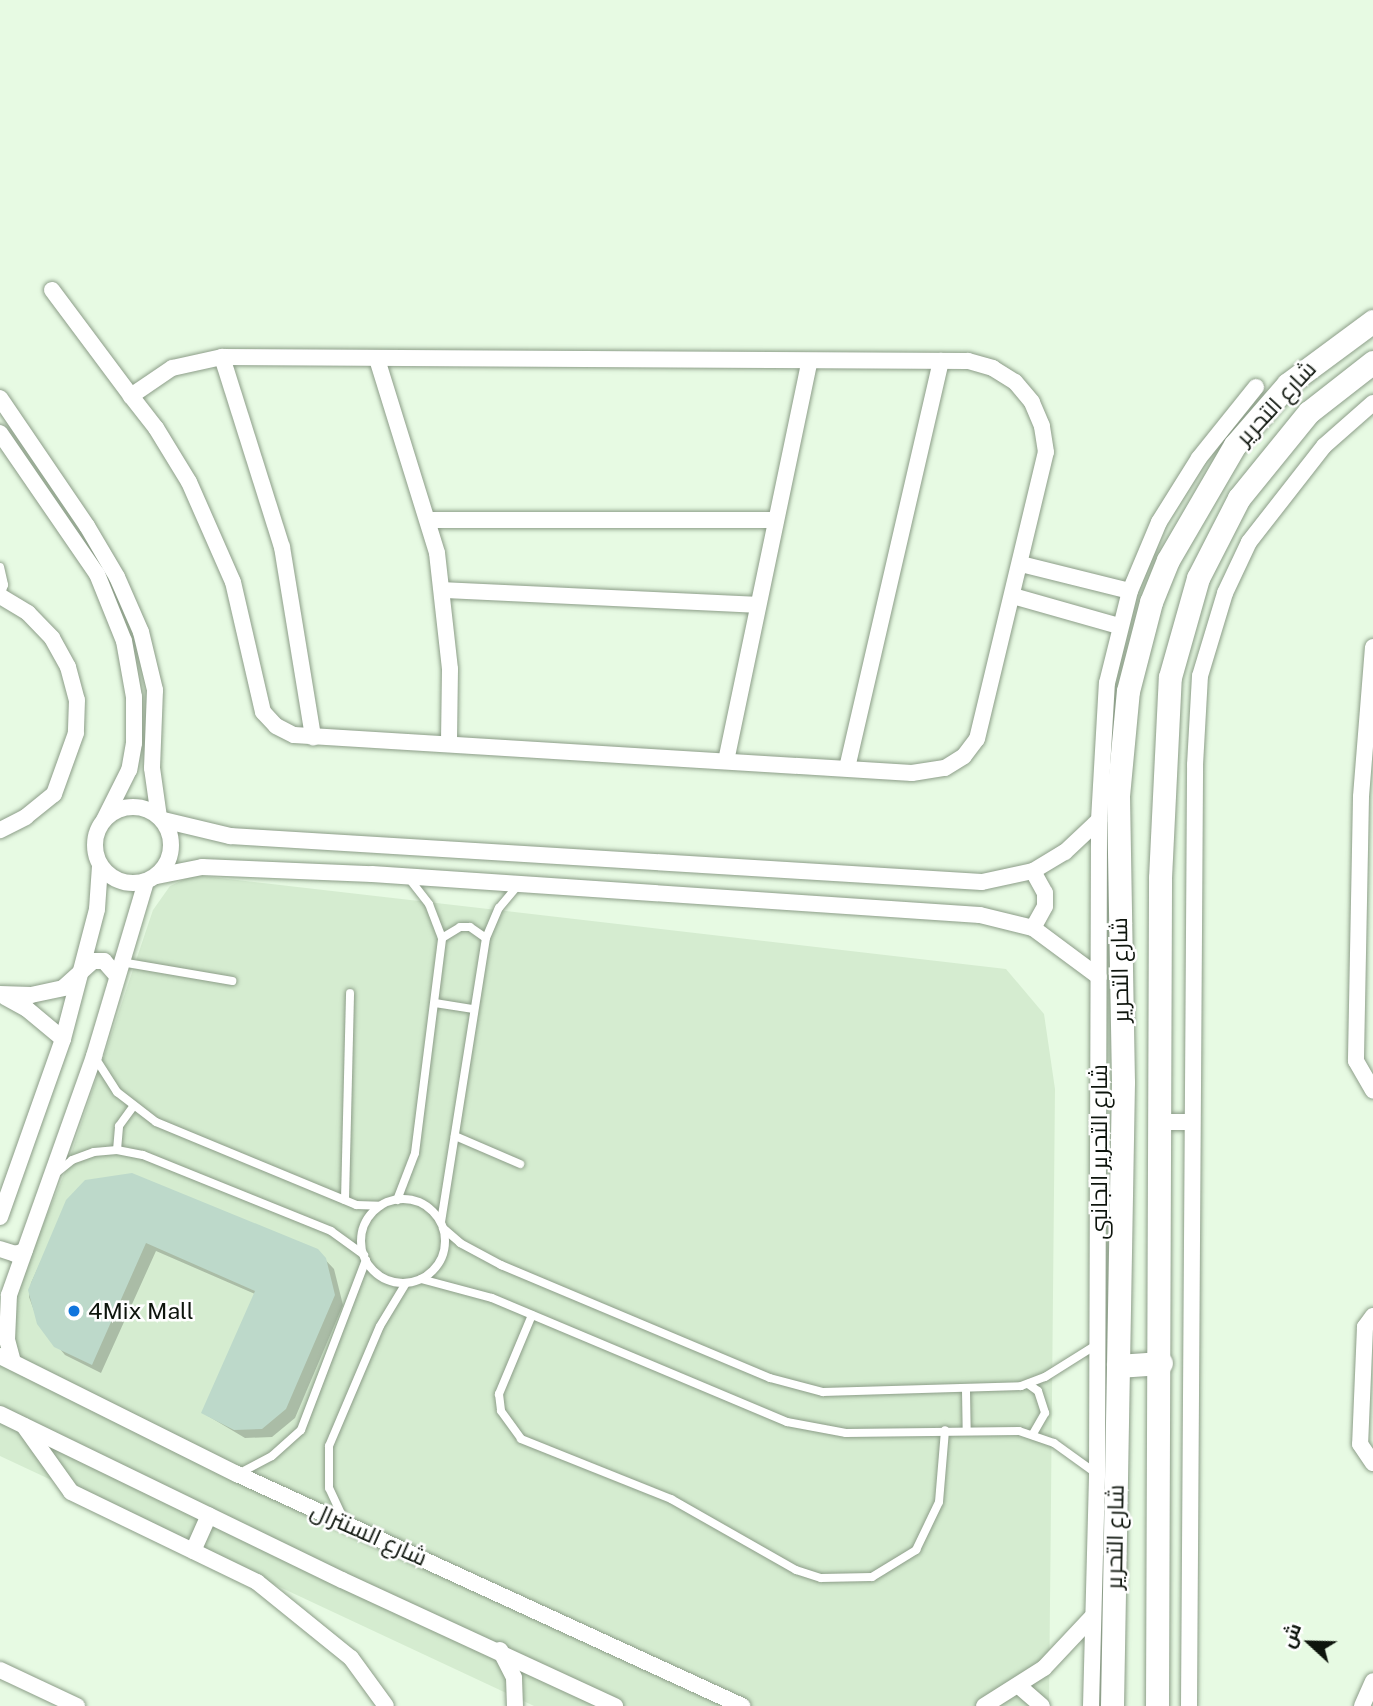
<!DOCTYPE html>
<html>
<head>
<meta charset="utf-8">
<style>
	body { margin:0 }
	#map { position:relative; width:1373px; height:1706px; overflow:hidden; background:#e7fae3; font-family:"Public Sans",Cairo,sans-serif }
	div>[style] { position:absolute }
	.built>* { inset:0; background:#d5ecd0 }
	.shadow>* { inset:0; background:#0003 }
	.building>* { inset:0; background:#bdd9ca }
	.roads { filter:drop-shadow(0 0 2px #8c9d88) drop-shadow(0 0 2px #8c9d88) }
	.lane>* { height:8px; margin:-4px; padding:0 4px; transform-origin:4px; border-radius:4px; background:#fff }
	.lane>.ring { margin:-4px; padding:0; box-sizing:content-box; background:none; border:8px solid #fff; border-radius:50% }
	.street>* { height:16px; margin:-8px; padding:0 8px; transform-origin:8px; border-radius:8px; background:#fff }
	.street>.ring { margin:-8px; padding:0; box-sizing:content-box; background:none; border:16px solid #fff; border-radius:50% }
	.secondary>* { height:23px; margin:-11.5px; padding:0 11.5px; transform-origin:11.5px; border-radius:11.5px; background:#fff }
	.dots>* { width:19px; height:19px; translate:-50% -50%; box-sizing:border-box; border:4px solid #fff; border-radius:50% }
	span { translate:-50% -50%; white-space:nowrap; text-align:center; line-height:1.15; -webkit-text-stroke:5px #fff; paint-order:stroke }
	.street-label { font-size:23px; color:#0e150d }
	.poi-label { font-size:23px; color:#0e150d }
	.left { translate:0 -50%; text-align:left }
	.north { position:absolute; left:1275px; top:1608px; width:70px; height:70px; -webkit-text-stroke:5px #fff; paint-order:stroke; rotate:292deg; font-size:19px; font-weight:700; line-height:28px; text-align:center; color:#0e150d }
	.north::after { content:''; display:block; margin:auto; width:24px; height:32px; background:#0e150d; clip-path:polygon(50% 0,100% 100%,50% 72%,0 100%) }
</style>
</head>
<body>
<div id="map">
	<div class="built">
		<i style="clip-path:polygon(194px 875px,1006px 969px,1044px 1014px,1055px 1089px,1049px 1706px,534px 1706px,0 1456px,0 1328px,65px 1172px,153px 910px,170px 886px)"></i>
	</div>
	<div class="shadow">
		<i style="clip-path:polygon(68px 1201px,317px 1251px,334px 1269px,343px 1305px,295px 1418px,272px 1437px,245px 1438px,203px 1413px,255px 1294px,156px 1251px,101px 1373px,65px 1355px,39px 1324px,29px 1297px,31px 1283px)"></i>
	</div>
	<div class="building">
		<i style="clip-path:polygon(132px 1173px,318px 1249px,326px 1258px,335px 1295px,286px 1409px,262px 1429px,234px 1430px,201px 1413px,255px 1291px,146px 1243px,92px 1365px,54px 1347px,37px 1324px,28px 1290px,66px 1200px,85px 1180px)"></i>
	</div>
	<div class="roads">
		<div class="lane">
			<i style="left:0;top:567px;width:18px;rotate:77deg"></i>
			<i style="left:4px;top:585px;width:12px;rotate:110deg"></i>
			<i style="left:442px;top:938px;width:21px;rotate:-31deg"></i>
			<i style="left:460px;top:927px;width:10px"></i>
			<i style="left:470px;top:927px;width:19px;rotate:35deg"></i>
			<i style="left:121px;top:962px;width:113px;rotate:9.7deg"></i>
			<i style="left:435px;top:1003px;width:39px;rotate:9deg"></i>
			<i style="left:94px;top:1056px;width:43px;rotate:57.4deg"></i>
			<i style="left:117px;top:1092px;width:49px;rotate:37.6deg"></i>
			<i style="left:156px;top:1122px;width:217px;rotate:22.5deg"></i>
			<i style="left:356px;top:1205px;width:24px;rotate:2deg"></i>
			<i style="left:455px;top:1136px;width:71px;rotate:23.3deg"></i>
			<i style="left:117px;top:1150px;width:24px;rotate:-85deg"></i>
			<i style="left:119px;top:1126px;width:24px;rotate:-54deg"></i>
			<i style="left:55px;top:1174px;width:22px;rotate:-39deg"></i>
			<i style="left:72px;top:1160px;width:23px;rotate:-20deg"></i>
			<i style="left:94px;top:1152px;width:23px;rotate:-5deg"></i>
			<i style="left:117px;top:1150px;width:26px;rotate:11deg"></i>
			<i style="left:143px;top:1155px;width:203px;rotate:22deg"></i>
			<i style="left:331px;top:1231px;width:41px;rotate:36deg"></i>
			<i class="ring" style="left:361px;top:1199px;width:76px;height:76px"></i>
			<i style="left:345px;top:1200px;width:207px;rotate:-88.6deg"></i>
			<i style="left:397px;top:1200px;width:50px;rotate:-69deg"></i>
			<i style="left:415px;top:1153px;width:217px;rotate:-82.8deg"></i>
			<i style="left:442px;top:938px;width:36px;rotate:-111deg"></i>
			<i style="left:429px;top:904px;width:33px;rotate:-128deg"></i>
			<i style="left:441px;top:1222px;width:288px;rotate:-81deg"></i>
			<i style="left:486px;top:938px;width:33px;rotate:-67deg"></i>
			<i style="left:499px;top:908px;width:30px;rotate:-50deg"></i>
			<i style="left:443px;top:1228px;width:23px;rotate:41deg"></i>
			<i style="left:460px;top:1243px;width:47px;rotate:28.2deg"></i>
			<i style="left:501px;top:1265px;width:292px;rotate:22.8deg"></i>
			<i style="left:770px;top:1378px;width:55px;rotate:14.8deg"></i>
			<i style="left:823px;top:1392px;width:198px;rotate:-1.7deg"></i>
			<i style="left:1021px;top:1386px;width:26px;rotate:-21deg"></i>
			<i style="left:1045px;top:1377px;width:60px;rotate:-32.1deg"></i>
			<i style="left:421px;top:1279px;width:73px;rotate:15deg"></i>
			<i style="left:492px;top:1298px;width:320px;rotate:22.8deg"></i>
			<i style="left:787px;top:1422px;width:60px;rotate:10.6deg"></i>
			<i style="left:846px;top:1433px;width:173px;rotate:-0.7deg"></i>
			<i style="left:1019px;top:1431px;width:37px;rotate:19deg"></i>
			<i style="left:1054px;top:1443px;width:53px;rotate:35.8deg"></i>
			<i style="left:532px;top:1315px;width:86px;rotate:112.7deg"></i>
			<i style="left:499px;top:1394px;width:17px;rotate:83deg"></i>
			<i style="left:501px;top:1411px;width:34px;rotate:54deg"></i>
			<i style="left:521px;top:1439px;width:162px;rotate:21.8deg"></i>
			<i style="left:671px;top:1499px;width:144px;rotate:29.6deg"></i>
			<i style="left:796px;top:1570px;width:26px;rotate:18deg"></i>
			<i style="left:821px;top:1578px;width:51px;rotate:-1.1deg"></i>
			<i style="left:872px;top:1577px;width:52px;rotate:-31.5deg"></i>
			<i style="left:916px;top:1550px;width:53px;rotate:-64.4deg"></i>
			<i style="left:939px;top:1502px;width:72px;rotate:-85.2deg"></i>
			<i style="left:1028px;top:1384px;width:12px;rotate:35deg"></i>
			<i style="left:1038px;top:1391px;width:23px;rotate:72deg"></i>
			<i style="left:1045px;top:1413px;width:24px;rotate:120deg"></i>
			<i style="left:966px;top:1391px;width:39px;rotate:89deg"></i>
			<i style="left:238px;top:1474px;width:38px;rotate:-28deg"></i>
			<i style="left:272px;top:1456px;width:39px;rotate:-42deg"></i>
			<i style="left:301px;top:1430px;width:182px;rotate:-69.1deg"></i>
			<i style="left:344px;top:1520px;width:35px;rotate:-115deg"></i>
			<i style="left:329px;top:1488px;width:42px;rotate:-90deg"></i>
			<i style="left:329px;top:1446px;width:130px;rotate:-67deg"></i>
			<i style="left:380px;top:1326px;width:50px;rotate:-58.8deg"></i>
		</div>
		<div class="street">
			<i style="left:52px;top:290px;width:132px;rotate:53.3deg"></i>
			<i style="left:131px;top:396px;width:41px;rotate:52deg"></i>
			<i style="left:156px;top:428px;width:63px;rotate:58.6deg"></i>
			<i style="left:189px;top:482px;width:109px;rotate:66.3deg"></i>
			<i style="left:233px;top:582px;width:133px;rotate:77deg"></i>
			<i style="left:263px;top:712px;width:19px;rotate:47deg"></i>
			<i style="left:276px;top:726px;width:20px;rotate:27deg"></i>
			<i style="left:294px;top:735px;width:619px;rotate:3.52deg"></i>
			<i style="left:912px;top:773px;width:33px;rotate:-9deg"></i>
			<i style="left:945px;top:768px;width:22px;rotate:-32deg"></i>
			<i style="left:964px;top:756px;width:21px;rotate:-53deg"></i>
			<i style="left:977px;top:739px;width:295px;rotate:-76.5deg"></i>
			<i style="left:1046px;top:452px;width:26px;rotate:-99deg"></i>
			<i style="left:1042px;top:426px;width:26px;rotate:-113deg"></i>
			<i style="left:1032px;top:402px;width:26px;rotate:-130deg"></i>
			<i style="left:1015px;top:382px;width:26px;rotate:-148deg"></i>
			<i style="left:993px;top:368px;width:26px;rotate:-164deg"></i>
			<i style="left:968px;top:361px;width:746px;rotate:-179.69deg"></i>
			<i style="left:222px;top:357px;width:51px;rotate:167.6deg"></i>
			<i style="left:172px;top:368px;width:50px;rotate:145.7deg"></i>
			<i style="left:222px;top:357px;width:199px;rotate:72.5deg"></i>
			<i style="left:282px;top:547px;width:193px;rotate:80.7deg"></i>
			<i style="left:377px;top:359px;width:203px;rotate:72.8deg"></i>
			<i style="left:437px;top:553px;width:117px;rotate:83.6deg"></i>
			<i style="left:450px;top:669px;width:75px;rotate:90.8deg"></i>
			<i style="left:0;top:398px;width:155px;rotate:55.8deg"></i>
			<i style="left:87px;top:526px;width:59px;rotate:59.5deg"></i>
			<i style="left:117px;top:577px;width:60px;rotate:66.4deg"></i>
			<i style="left:141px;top:632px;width:60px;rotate:76.4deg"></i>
			<i style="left:155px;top:690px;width:78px;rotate:92.2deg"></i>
			<i style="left:152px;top:768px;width:49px;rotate:81.9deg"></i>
			<i style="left:0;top:433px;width:171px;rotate:55.5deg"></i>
			<i style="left:97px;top:574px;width:72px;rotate:68.1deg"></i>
			<i style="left:124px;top:641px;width:57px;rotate:79.9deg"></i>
			<i style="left:134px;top:697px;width:46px;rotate:90deg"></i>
			<i style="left:134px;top:743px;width:27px;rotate:100deg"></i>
			<i style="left:129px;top:770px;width:56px;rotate:116.6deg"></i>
			<i style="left:429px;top:520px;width:347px"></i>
			<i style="left:1021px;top:564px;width:112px;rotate:13.9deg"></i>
			<i style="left:443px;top:590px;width:315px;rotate:2.7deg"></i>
			<i style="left:0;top:596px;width:33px;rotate:31deg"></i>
			<i style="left:28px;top:613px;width:35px;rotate:46deg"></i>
			<i style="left:52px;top:638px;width:33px;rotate:61deg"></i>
			<i style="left:68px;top:667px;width:34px;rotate:75deg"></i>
			<i style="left:77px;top:700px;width:33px;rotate:92deg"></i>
			<i style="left:76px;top:733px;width:65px;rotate:109.8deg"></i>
			<i style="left:54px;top:794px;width:36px;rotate:141deg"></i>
			<i style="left:26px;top:817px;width:29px;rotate:153deg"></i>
			<i style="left:1013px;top:596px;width:110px;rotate:15.8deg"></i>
			<i style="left:1373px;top:647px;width:150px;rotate:94.6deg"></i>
			<i style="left:1361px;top:797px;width:264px;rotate:91.1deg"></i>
			<i style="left:1356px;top:1061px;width:34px;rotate:60deg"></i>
			<i style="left:726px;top:761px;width:407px;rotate:-78.2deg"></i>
			<i style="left:847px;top:768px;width:418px;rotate:-77deg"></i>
			<i class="ring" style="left:95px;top:807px;width:60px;height:60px"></i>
			<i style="left:163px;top:820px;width:69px;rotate:13.4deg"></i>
			<i style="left:230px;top:836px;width:753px;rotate:3.5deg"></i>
			<i style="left:982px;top:882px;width:52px;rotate:-12.2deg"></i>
			<i style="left:1033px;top:871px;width:37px;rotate:-31deg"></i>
			<i style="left:1065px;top:852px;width:47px;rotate:-43.3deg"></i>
			<i style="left:157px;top:876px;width:46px;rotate:-11.3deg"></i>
			<i style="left:202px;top:867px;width:170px;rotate:2.4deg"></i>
			<i style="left:372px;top:874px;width:609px;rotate:3.86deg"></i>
			<i style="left:980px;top:915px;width:55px;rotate:13.8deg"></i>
			<i style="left:1033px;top:928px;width:82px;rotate:36.6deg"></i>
			<i style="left:1033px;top:928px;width:25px;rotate:-61deg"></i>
			<i style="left:1045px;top:906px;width:13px;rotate:-90deg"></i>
			<i style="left:1045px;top:893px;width:25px;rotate:-119deg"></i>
			<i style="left:0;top:994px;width:31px;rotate:2deg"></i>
			<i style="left:31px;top:995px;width:33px;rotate:-12deg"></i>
			<i style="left:63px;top:988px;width:40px;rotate:-42deg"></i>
			<i style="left:93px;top:961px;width:11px"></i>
			<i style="left:104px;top:961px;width:18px;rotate:49deg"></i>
			<i style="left:5px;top:997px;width:25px;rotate:29deg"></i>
			<i style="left:27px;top:1009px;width:47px;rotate:39.8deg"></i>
			<i style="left:1158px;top:1122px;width:34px"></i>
			<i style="left:0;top:1217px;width:189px;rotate:-70.5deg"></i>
			<i style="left:63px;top:1039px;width:134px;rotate:-75.3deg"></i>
			<i style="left:97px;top:909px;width:43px;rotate:-86deg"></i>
			<i style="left:0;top:1249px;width:16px;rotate:18deg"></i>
			<i style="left:15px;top:1254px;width:10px;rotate:-17deg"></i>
			<i style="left:1373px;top:1316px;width:14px;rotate:126deg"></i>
			<i style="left:1365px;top:1327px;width:117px;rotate:92.4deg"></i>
			<i style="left:1360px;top:1444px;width:23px;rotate:56deg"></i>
			<i style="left:0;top:1356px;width:265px;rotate:26.5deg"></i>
			<i style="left:237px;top:1474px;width:556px;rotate:24.67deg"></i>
			<i style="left:13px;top:1362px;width:23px;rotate:-105deg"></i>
			<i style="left:7px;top:1340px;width:45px;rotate:-87.5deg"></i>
			<i style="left:9px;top:1295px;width:254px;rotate:-70.4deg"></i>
			<i style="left:94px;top:1056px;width:182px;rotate:-73.4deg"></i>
			<i style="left:0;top:1414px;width:380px;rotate:25.9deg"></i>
			<i style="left:342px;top:1580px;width:301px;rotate:24.8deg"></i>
			<i style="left:24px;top:1426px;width:81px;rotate:54.5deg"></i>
			<i style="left:71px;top:1492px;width:207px;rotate:25.8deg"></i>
			<i style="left:257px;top:1582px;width:121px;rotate:39deg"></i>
			<i style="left:351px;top:1658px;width:59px;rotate:53.9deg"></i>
			<i style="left:193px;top:1551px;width:39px;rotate:-66deg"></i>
			<i style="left:500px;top:1650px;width:31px;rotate:63deg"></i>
			<i style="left:514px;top:1678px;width:28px;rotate:88deg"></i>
			<i style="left:0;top:1670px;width:85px;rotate:25.1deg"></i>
			<i style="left:1020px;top:1687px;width:29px;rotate:41deg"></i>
			<i style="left:984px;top:1706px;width:71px;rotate:-32.3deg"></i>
			<i style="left:1044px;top:1668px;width:69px;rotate:-46.8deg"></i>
			<i style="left:1091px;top:1706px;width:232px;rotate:-88.5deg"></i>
			<i style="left:1097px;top:1474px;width:654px;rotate:-89.82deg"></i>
			<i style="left:1099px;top:820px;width:137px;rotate:-86.7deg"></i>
			<i style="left:1107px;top:683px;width:95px;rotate:-76deg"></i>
			<i style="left:1130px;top:591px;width:75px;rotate:-67.2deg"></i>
			<i style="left:1159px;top:522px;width:75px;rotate:-58deg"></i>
			<i style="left:1199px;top:458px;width:91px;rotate:-51.2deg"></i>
			<i style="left:1189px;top:1706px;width:941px;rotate:-89.63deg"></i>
			<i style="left:1195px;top:765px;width:89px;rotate:-86.8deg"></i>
			<i style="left:1200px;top:676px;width:87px;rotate:-73.2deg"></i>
			<i style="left:1225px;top:593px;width:56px;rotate:-64.8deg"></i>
			<i style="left:1249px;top:542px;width:122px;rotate:-52deg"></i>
			<i style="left:1324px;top:446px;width:65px;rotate:-41.3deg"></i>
			<i style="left:1362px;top:1706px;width:27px;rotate:-66deg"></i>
		</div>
		<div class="secondary">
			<i style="left:1118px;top:1366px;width:43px;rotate:-4deg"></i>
			<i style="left:1112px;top:1706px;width:624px;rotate:-88.99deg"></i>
			<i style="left:1123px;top:1082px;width:286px;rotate:-91deg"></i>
			<i style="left:1118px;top:796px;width:105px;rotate:-84.6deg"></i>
			<i style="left:1128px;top:691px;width:92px;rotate:-75.5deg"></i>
			<i style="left:1151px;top:602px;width:45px;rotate:-68deg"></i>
			<i style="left:1168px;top:560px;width:133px;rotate:-59.8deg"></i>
			<i style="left:1235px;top:445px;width:81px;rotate:-49deg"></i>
			<i style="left:1288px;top:384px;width:106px;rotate:-36.5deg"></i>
			<i style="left:1157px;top:1706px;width:828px;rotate:-89.79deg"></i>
			<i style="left:1160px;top:878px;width:201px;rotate:-87.2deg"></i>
			<i style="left:1170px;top:677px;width:103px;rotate:-74.2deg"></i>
			<i style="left:1198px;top:578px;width:90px;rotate:-62.9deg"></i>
			<i style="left:1239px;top:498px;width:111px;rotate:-50.9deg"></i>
			<i style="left:1309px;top:412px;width:81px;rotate:-38deg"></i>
		</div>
	</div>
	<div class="dots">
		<i style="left:74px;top:1311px;background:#1075dd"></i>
	</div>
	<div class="street-label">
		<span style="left:1276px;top:403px;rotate:-47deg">شارع التحرير</span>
		<span style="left:1120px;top:970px;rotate:-91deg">شارع التحرير</span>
		<span style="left:1099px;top:1152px;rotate:-90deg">شارع التحرير الجانبى</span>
		<span style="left:369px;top:1534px;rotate:24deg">شارع السنترال</span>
		<span style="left:1115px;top:1537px;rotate:-89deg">شارع التحرير</span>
	</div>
	<div class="poi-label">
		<span class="left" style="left:88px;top:1311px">4Mix Mall</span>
	</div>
	<div class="north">ش</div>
</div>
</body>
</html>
